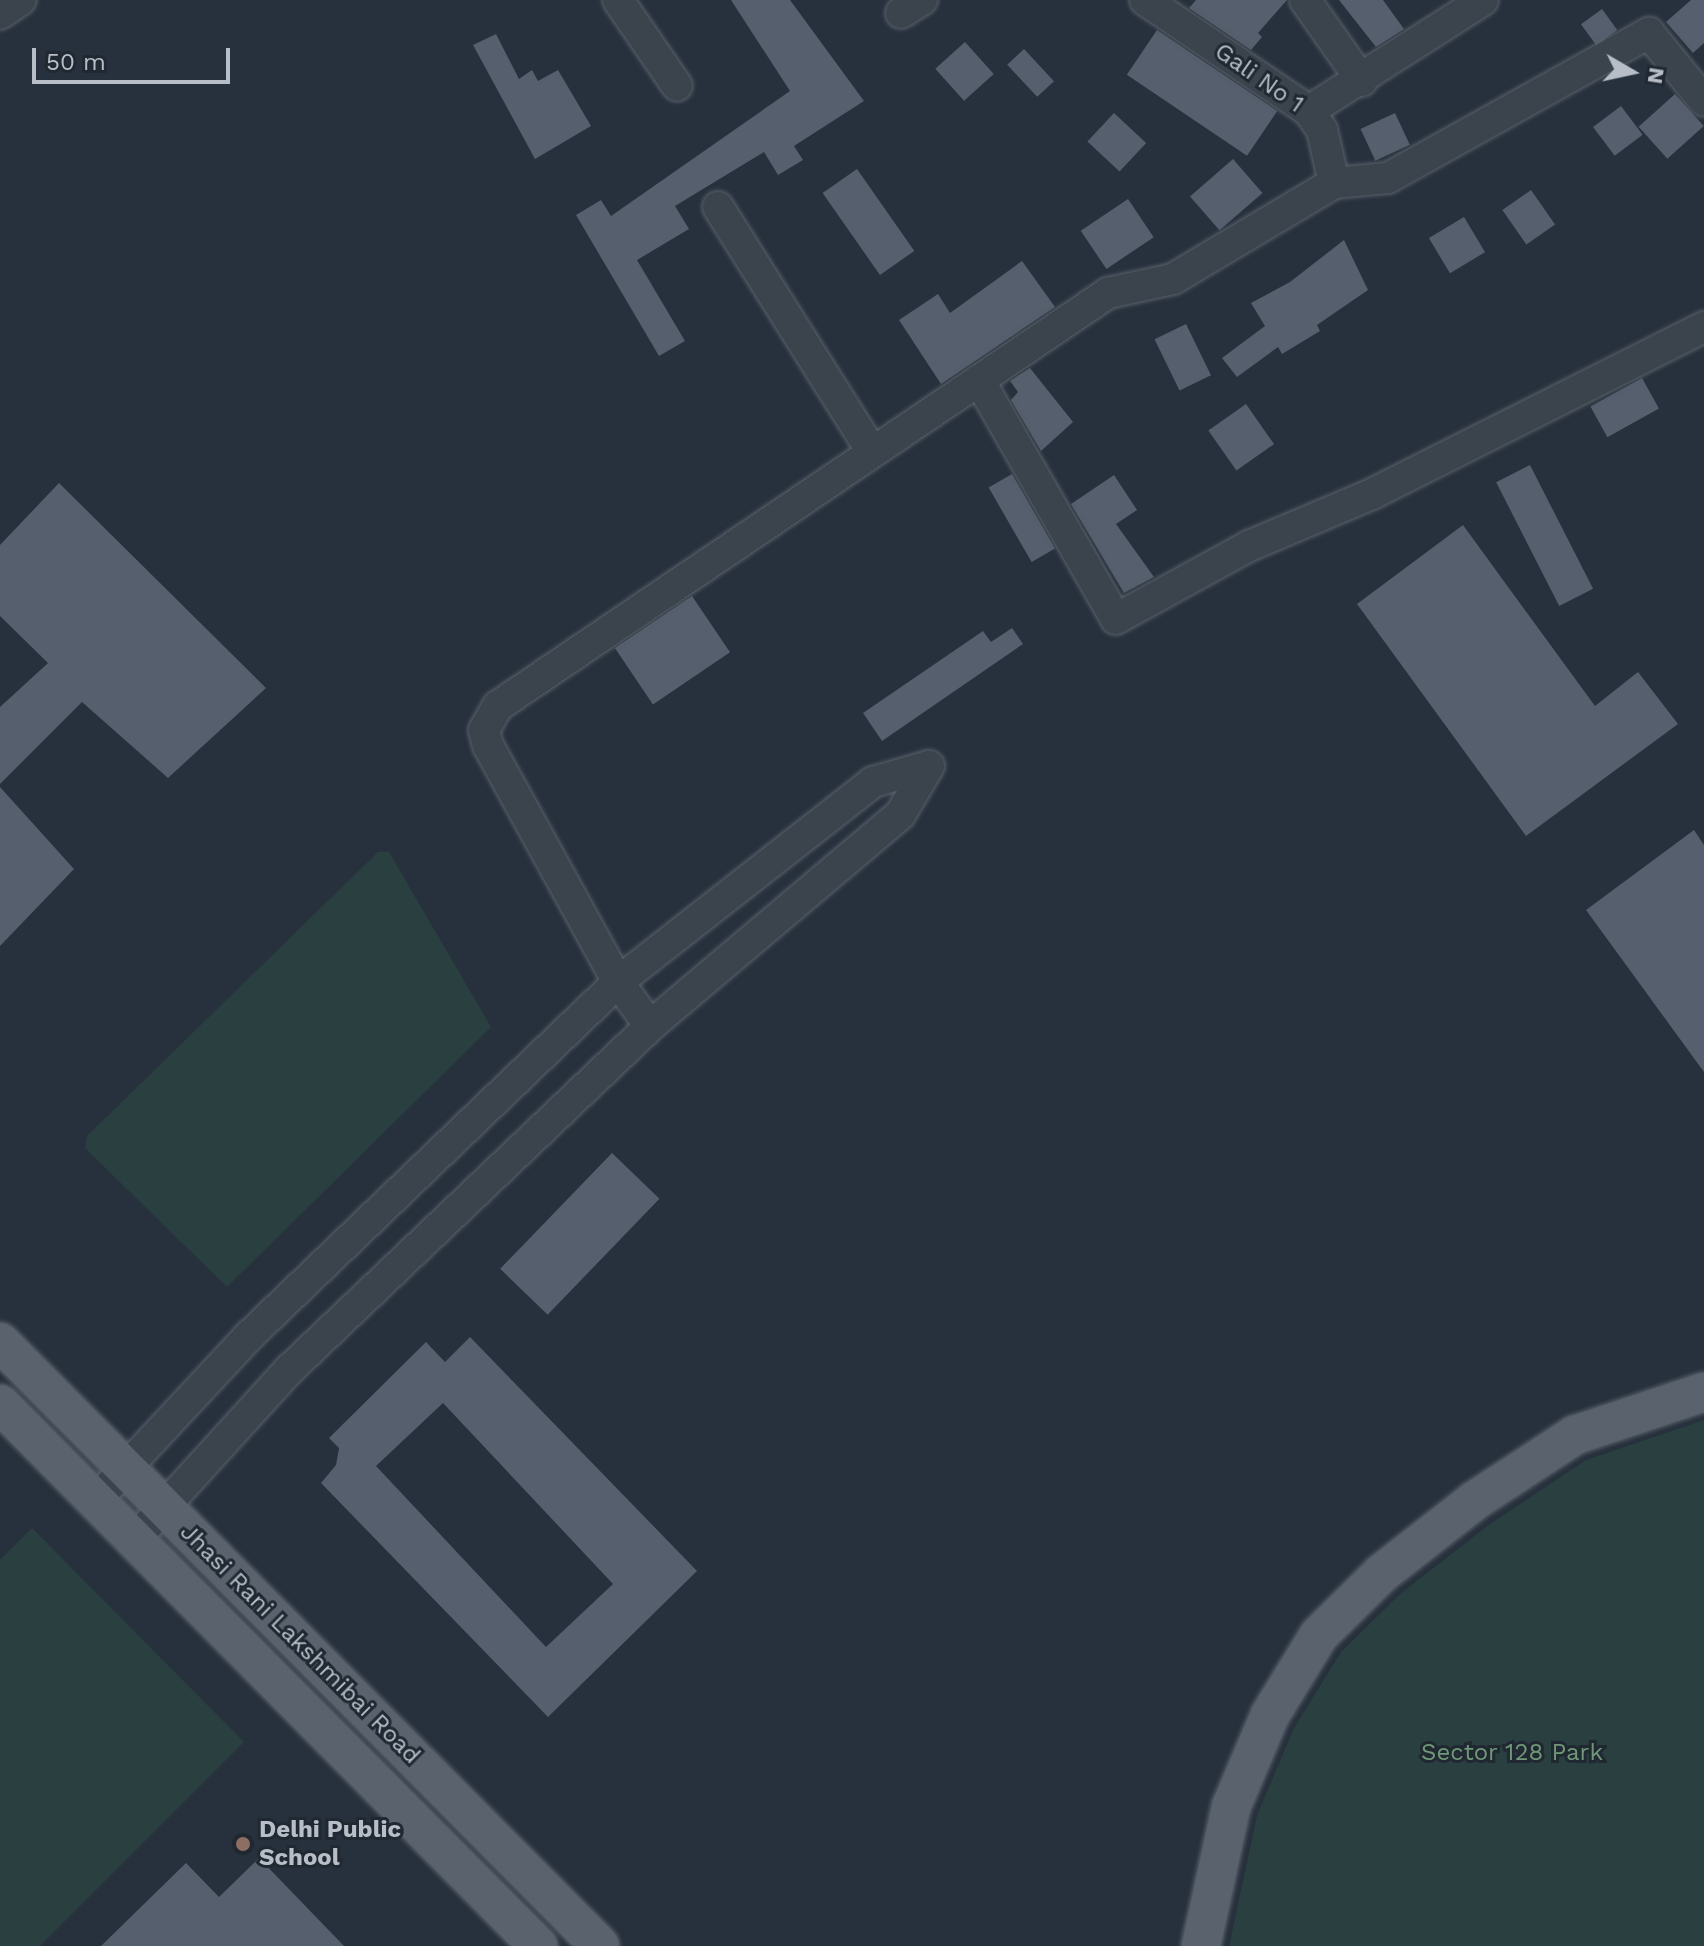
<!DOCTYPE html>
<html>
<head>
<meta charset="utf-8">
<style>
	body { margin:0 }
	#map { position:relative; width:1704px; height:1946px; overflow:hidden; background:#27313d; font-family:"Work Sans",sans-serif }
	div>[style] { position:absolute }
	.green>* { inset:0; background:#2a3f3f }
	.building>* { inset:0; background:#555f6d; transform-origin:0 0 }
	.roads { filter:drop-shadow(0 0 2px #59616b) drop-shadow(0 0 2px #59616b) }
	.minor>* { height:30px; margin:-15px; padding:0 15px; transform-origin:15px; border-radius:15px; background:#3b434d }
	.major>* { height:38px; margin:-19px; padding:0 19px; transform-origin:19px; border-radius:19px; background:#59626d }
	.dots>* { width:22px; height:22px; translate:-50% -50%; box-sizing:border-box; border:4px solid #202832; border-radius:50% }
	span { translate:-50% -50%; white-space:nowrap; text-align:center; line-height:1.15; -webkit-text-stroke:6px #202832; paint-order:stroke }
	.street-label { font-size:24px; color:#b7bec8 }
	.park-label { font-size:24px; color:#709777 }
	.poi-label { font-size:24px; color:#b7bec8; font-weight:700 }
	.left { translate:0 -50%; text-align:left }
	.north { position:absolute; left:1592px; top:32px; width:80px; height:80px; -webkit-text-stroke:6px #202832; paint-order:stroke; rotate:99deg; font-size:22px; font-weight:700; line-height:32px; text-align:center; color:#b7bec8 }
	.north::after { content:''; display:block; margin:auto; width:28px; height:36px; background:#b7bec8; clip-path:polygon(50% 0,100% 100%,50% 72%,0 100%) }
	.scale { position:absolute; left:32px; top:48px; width:198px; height:36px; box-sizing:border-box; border:4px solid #b7bec8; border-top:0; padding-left:10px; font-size:24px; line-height:28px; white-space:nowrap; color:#b7bec8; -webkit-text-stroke:6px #202832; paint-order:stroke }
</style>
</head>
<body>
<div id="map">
	<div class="green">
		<i style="clip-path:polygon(378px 852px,389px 852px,491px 1027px,227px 1287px,85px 1148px,87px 1136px)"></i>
		<i style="clip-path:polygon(1704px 1420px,1704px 1946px,1229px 1946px,1257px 1815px,1294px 1728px,1341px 1652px,1400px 1594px,1490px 1524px,1586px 1460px)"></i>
		<i style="clip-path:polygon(32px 1528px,244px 1742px,40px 1946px,0 1946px,0 1560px)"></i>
	</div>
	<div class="building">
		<i style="clip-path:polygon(731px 0,790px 0,864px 101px,794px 146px,803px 160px,778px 175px,764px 152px,675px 206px,689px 229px,637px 260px,685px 341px,659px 356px,576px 215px,601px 200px,611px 216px,790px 91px)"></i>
		<i style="clip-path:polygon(1196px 0,1287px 0,1258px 33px,1262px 37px,1251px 50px,1189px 8px)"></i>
		<i style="clip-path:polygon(1339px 0,1383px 0,1404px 29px,1376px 47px)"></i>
		<i style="clip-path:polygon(1691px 0,1704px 0,1704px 43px,1693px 53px,1666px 22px)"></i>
		<i style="left:1602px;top:9px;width:26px;height:26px;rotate:54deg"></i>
		<i style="left:1157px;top:30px;width:145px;height:54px;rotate:34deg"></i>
		<i style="clip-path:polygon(496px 34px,519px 79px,532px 70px,538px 81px,558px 70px,591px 126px,535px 159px,473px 45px)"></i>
		<i style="left:965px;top:42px;width:43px;height:40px;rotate:48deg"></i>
		<i style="left:1024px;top:49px;width:44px;height:23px;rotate:47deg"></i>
		<i style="left:1675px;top:94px;width:43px;height:49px;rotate:48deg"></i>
		<i style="left:1621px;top:106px;width:36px;height:35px;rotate:53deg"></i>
		<i style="left:1114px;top:113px;width:44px;height:39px;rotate:43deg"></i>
		<i style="left:1395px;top:113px;width:35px;height:38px;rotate:65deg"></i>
		<i style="left:1233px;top:159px;width:45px;height:57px;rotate:49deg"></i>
		<i style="left:857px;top:169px;width:100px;height:42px;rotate:55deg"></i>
		<i style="left:1531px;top:190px;width:42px;height:35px;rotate:55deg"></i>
		<i style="left:1128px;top:199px;width:46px;height:57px;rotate:56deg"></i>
		<i style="left:1464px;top:217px;width:41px;height:41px;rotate:59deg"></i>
		<i style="clip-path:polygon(1344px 240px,1368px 290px,1317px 325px,1320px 331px,1282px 354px,1278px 347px,1237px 377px,1222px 358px,1265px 326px,1251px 303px,1290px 282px)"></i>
		<i style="clip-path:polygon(1022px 261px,1055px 307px,941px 384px,899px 320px,938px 294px,950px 313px)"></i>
		<i style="left:1186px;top:324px;width:57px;height:35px;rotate:64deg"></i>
		<i style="clip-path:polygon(1030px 368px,1073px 422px,1041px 451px,1011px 400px,1018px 392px,1010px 381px)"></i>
		<i style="left:1642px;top:378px;width:35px;height:59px;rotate:61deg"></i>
		<i style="left:1246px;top:404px;width:49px;height:46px;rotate:55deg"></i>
		<i style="left:1530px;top:465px;width:139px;height:38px;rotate:63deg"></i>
		<i style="left:1012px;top:474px;width:86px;height:27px;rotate:60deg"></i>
		<i style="clip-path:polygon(1114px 475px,1137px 510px,1116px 524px,1154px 577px,1124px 593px,1071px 504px)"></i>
		<i style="clip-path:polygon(59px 483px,266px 688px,168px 778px,82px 702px,0 784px,0 707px,48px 663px,0 616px,0 545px)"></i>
		<i style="clip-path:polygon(1463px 525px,1595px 706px,1638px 672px,1678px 724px,1526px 836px,1357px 604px)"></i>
		<i style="left:692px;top:596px;width:68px;height:93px;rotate:56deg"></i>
		<i style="clip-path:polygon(1012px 628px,1023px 644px,882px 741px,863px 713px,983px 631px,991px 642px)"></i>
		<i style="clip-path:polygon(0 787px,74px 869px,0 946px)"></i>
		<i style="clip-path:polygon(1694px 830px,1704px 845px,1704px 1072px,1586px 910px)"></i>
		<i style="left:612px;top:1153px;width:66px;height:161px;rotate:44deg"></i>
		<i style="clip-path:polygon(evenodd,470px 1337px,697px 1571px,548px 1717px,321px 1483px,336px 1465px,339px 1448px,329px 1438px,426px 1342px,445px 1362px,470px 1337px,443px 1403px,613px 1584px,546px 1647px,376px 1466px,443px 1403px)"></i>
		<i style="clip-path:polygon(259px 1858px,344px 1946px,101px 1946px,186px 1863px,219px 1897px)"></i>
	</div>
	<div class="roads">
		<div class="minor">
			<i style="left:618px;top:0;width:104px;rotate:55.5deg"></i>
			<i style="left:1145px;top:0;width:198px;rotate:34.1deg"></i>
			<i style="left:1309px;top:111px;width:23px;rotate:56deg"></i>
			<i style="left:1322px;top:130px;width:54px;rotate:77.2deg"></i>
			<i style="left:1305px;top:0;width:99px;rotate:54.9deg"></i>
			<i style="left:901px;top:13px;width:25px;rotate:-32deg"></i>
			<i style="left:0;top:14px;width:25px;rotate:-34deg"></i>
			<i style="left:1309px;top:111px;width:206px;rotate:-32.5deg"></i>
			<i style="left:718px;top:207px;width:289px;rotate:57.8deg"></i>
			<i style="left:979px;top:380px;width:275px;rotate:60.2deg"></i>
			<i style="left:1116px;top:619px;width:152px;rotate:-28.8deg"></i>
			<i style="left:1249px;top:546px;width:134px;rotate:-22.9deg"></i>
			<i style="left:1372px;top:494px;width:372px;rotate:-26.7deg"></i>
			<i style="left:650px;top:1026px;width:54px;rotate:-126deg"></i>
			<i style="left:618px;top:982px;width:269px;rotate:-118.8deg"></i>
			<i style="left:488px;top:746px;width:16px;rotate:-104deg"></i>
			<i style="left:484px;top:730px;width:28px;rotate:-60deg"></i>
			<i style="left:498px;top:706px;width:737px;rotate:-34.1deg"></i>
			<i style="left:1108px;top:293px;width:66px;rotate:-12.2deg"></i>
			<i style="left:1173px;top:279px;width:187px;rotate:-30.8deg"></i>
			<i style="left:1334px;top:183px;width:54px;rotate:-5.3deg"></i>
			<i style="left:1388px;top:178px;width:299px;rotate:-29.1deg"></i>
			<i style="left:1649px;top:33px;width:87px;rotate:51deg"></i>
			<i style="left:96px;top:1500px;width:223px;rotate:-47deg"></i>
			<i style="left:248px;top:1337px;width:513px;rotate:-43.81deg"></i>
			<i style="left:618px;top:982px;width:324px;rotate:-38.1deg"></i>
			<i style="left:873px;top:782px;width:58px;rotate:-15.9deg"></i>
			<i style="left:135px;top:1539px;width:229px;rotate:-47.7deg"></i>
			<i style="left:289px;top:1370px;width:499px;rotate:-43.6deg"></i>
			<i style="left:650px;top:1026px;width:327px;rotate:-40.2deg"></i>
			<i style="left:900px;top:815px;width:57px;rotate:-59.4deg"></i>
		</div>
		<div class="major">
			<i style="left:0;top:1342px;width:851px;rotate:45.19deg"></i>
			<i style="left:0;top:1404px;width:764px;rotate:45.21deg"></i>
			<i style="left:1201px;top:1946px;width:142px;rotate:-77.8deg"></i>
			<i style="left:1231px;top:1807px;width:100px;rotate:-67deg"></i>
			<i style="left:1270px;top:1715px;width:94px;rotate:-58.5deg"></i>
			<i style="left:1319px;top:1635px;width:88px;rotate:-44.5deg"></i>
			<i style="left:1382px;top:1573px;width:117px;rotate:-38deg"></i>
			<i style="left:1474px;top:1501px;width:121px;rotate:-33.2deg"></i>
			<i style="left:1575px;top:1435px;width:136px;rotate:-18.4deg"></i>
		</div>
	</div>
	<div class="dots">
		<i style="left:243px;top:1844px;background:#8d6e63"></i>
	</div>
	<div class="street-label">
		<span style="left:1259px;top:78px;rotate:35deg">Gali No 1</span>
		<span style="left:300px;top:1644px;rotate:45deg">Jhasi Rani Lakshmibai Road</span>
	</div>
	<div class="park-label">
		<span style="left:1512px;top:1753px">Sector 128 Park</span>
	</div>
	<div class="poi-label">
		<span class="left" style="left:259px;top:1844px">Delhi Public<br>School</span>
	</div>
	<div class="north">N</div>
	<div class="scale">50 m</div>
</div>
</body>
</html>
